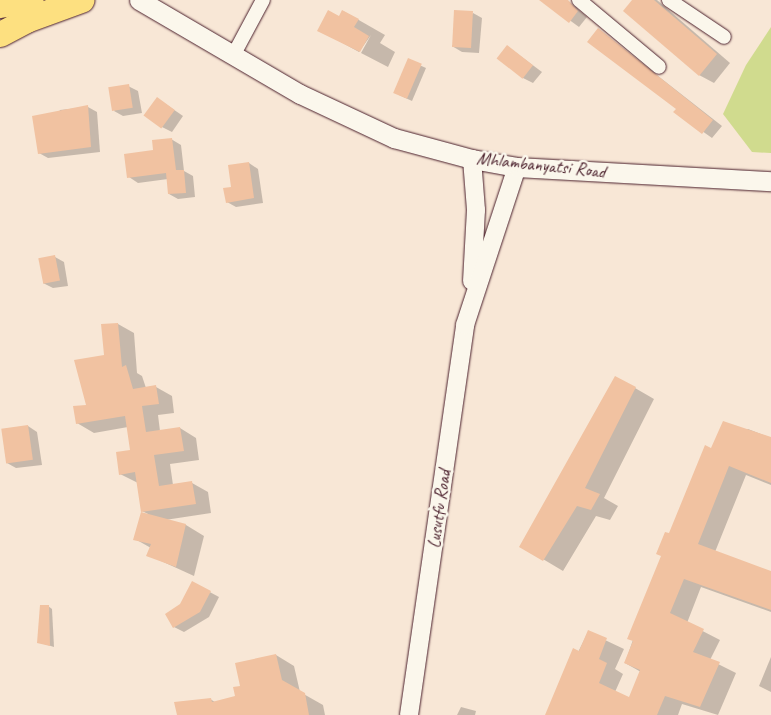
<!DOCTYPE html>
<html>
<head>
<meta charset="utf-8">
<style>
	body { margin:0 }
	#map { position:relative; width:771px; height:715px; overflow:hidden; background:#f8e7d6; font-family:Caveat,sans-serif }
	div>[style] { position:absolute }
	.green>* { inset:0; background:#d0db8e }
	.shadow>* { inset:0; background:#0003 }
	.building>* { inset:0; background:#f1c2a1; transform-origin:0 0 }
	.roads { filter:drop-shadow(0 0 1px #4a1f2b) drop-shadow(0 0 1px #4a1f2b) }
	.minor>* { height:14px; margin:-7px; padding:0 7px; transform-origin:7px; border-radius:7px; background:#fbf7ec }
	.tertiary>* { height:18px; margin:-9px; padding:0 9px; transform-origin:9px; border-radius:9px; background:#fbf7ec }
	.secondary>* { height:19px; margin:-9.5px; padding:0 9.5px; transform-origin:9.5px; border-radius:9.5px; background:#fbf7ec }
	.motorway>* { height:25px; margin:-12.5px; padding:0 12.5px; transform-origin:12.5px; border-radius:12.5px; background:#fde080 }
	span { translate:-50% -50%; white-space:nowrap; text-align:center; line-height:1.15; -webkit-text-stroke:5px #fbf7ec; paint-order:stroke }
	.street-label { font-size:18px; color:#4a1f2b }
</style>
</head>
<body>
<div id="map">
	<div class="green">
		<i style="clip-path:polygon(771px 27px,771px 153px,752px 152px,723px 114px,746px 65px)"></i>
	</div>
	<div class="shadow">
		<i style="clip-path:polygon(542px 0,567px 0,587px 17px,579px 27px)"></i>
		<i style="clip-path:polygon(634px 0,657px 0,730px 63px,714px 83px,699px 75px)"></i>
		<i style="clip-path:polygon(343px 11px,385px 35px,380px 43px,395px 52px,388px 67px,361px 53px,371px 35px,359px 52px,319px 30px,339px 18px)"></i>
		<i style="clip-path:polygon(473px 13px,482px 18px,479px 53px,462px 52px,452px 46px)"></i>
		<i style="clip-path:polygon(598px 29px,722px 126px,712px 138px,675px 112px,677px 109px)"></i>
		<i style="clip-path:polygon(507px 46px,542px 72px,533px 83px,523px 78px)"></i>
		<i style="clip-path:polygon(408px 60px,426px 68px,412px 101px,399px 95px)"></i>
		<i style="clip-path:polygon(128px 86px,138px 91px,142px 113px,123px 116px,114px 111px)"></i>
		<i style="clip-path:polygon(157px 98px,183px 116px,172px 132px,162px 127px)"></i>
		<i style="clip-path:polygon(88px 107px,97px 112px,100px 152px,48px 158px,39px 153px,60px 110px)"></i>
		<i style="clip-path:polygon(171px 139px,181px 145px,184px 171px,193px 176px,195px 197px,178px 199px,169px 194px,168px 179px,138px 183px,129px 177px)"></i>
		<i style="clip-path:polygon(249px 163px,258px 169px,263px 203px,236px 207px,227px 202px)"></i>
		<i style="clip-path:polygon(55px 257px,64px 262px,68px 286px,53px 288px,43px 283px)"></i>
		<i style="clip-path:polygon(118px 324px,134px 333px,137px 373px,142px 376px,146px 388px,156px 387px,172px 396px,174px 413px,158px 415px,160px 431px,180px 428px,196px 438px,199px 460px,170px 464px,173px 485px,192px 483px,208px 492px,211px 513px,165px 520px,186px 525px,204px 536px,194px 576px,148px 555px,151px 548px,135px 539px,148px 514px,142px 511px,138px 483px,120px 474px,131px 451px,128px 427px,94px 433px,77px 423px,87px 406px)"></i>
		<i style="clip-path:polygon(635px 388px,654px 399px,604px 498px,618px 506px,610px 520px,596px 516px,563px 571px,521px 546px)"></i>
		<i style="clip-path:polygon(28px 426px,37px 432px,42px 465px,16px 468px,7px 463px)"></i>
		<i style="clip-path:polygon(748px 429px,771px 438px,771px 485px,746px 475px,715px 552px,771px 572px,771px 612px,701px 587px,687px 623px,720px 640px,710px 660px,736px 673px,718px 715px,682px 704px,678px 715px,547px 715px,588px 632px,624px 649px,615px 669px,623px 674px,615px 692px,630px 698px,641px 672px,625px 663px,669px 535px,712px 450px)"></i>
		<i style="clip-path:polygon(193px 583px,219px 597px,209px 617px,184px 632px,174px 627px)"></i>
		<i style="clip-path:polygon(48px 606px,52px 609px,54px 647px,38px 642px)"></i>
		<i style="clip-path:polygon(276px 655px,294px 666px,300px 692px,323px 705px,325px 715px,178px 715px,210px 699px,215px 702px,236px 697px,241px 686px)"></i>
		<i style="clip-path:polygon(771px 657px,771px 692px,759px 686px)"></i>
		<i style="clip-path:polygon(461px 707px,476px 711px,475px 715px,457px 715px)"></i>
	</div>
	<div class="building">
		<i style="clip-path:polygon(539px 0,568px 0,578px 11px,569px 23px)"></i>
		<i style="clip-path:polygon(632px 0,654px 0,717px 54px,699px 76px,623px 11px)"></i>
		<i style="clip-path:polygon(328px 10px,339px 16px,342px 10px,359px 19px,354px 27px,369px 36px,360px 52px,317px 31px)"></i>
		<i style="left:454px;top:10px;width:19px;height:37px;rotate:3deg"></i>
		<i style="clip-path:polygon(598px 28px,713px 120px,702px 134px,673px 112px,676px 109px,587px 42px)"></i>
		<i style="left:507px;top:45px;width:33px;height:17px;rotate:38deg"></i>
		<i style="left:408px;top:58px;width:15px;height:38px;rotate:23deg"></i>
		<i style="left:129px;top:84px;width:24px;height:21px;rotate:81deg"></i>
		<i style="left:157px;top:97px;width:22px;height:23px;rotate:36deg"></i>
		<i style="clip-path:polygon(88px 105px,91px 147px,38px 154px,32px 116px)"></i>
		<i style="clip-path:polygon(172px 138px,176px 170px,184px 170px,186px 193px,168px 194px,166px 173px,127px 178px,124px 154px,153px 150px,152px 140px)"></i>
		<i style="clip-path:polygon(249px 162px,254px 198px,226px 203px,223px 188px,231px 187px,228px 165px)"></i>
		<i style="left:55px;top:255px;width:26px;height:17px;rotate:79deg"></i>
		<i style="clip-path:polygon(118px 323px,122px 367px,126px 365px,133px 389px,156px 385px,159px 404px,142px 406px,146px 432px,180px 427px,184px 451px,154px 455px,159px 486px,192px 481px,196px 504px,141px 512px,135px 472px,119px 475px,116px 452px,130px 450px,125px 416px,76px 424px,73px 406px,86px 405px,74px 360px,104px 355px,101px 324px)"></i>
		<i style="clip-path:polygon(615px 376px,636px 387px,585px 488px,600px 494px,591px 510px,577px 506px,543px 561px,519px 547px)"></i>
		<i style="clip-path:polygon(723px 421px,771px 437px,771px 483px,729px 466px,698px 544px,771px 571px,771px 610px,684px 579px,670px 613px,704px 629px,693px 652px,720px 662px,700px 707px,665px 696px,657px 715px,545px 715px,573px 648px,579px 651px,588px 630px,607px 638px,599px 659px,607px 663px,599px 683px,629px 697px,640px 670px,624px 663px,633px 641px,627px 639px,661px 556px,656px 554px,665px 532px,669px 533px,705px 445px,711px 448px)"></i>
		<i style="left:28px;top:425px;width:35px;height:27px;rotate:82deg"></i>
		<i style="clip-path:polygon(141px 512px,186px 524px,176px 567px,146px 556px,151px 544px,133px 540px)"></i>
		<i style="clip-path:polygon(192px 581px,211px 591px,200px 612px,173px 628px,165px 614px,180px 604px)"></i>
		<i style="clip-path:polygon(40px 605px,49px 605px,50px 646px,37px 643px)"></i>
		<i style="clip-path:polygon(276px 654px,282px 680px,305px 693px,309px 715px,177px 715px,174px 702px,211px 698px,212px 702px,235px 696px,233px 687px,240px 686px,235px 663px)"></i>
	</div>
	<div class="roads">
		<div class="minor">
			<i style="left:579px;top:0;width:104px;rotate:39.9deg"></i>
			<i style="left:669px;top:0;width:66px;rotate:33.9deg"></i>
			<i style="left:234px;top:54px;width:61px;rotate:-61.8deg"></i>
		</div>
		<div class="tertiary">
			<i style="left:472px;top:159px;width:51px;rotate:85.5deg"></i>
			<i style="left:476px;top:210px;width:71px;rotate:93.2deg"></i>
			<i style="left:409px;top:715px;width:394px;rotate:-81.8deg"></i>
			<i style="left:465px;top:325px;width:166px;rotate:-71.8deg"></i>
		</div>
		<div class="secondary">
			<i style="left:139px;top:0;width:186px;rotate:30.3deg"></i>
			<i style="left:300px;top:94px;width:104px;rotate:25.1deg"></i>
			<i style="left:394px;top:138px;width:81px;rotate:15.1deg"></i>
			<i style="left:472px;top:159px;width:46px;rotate:10.1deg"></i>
			<i style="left:517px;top:167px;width:254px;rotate:3.2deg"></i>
		</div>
		<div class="motorway">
			<i style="left:0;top:5px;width:31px;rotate:-9deg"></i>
			<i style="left:0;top:34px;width:30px;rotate:-28deg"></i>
			<i style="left:26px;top:20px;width:59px;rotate:-20deg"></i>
		</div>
	</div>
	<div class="street-label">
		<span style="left:541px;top:165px;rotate:6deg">Mhlambanyatsi Road</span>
		<span style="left:439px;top:509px;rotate:-82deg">Lusutfu Road</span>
	</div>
</div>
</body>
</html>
